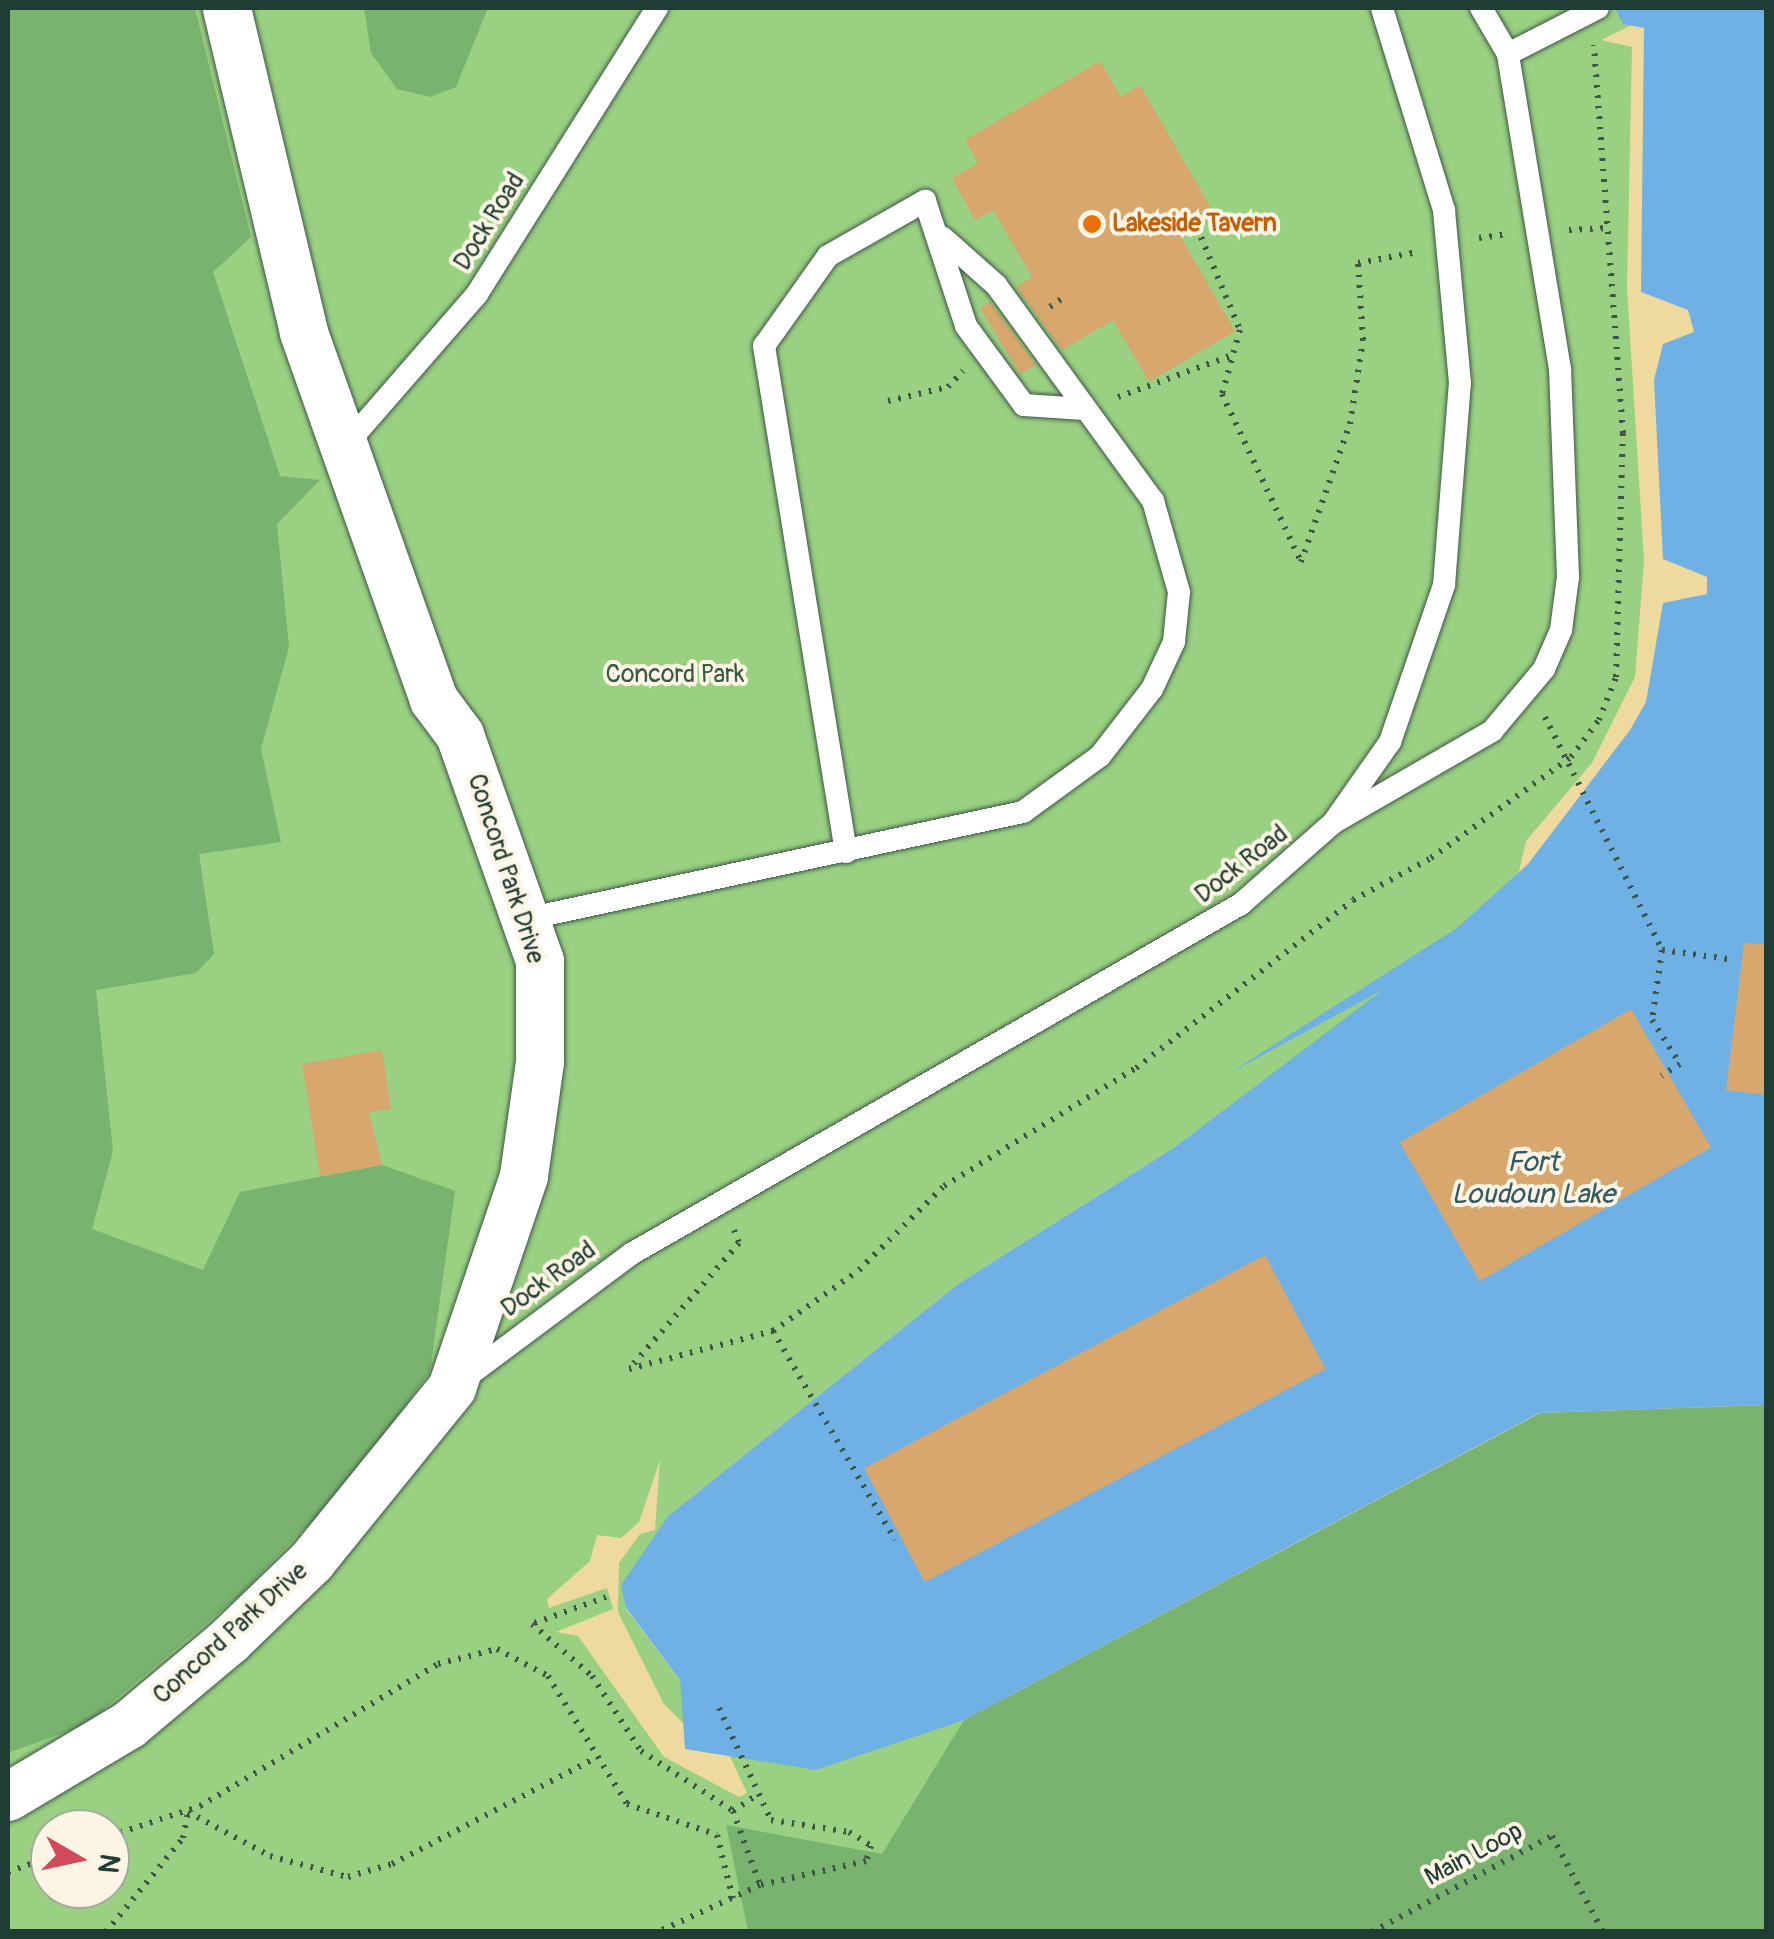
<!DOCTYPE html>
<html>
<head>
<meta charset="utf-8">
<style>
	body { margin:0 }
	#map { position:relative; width:1774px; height:1939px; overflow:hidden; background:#eddebb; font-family:Pangolin,sans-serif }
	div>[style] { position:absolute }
	.green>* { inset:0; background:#99d081 }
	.forest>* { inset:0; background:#7ab26f }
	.sand>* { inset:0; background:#eeda9e }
	.water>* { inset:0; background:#6fb1e4 }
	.building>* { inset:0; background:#d7a76d; transform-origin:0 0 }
	.path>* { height:6px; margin-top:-3px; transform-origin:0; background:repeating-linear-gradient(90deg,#3e5548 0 2.5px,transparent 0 10.5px) }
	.roads { filter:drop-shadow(0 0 2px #3e5548) drop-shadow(0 0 2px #3e5548) }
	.lane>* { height:22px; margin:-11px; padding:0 11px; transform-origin:11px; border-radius:11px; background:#fff }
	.street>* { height:48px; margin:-24px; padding:0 24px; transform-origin:24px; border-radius:24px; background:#fff }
	.dots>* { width:28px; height:28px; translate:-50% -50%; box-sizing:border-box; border:5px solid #fcf5e5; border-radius:50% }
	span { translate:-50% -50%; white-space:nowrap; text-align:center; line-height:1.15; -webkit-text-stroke:8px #fcf5e5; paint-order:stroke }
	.street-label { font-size:25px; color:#1f3d34 }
	.food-label { font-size:25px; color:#c56008; font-weight:700 }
	.left { translate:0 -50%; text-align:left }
	.park-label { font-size:25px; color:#375a43 }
	.water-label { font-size:28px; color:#335a60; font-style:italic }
	.frame { position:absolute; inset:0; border:10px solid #1f3d34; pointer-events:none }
	.north { position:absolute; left:30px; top:1809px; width:100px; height:100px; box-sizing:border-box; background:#fcf5e5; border:2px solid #a4ab9e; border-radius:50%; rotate:99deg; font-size:28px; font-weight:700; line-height:40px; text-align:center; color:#1f3d34 }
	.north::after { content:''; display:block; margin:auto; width:35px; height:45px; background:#d1495b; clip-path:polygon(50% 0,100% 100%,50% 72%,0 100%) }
</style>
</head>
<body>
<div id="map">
	<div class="green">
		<i style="clip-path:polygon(evenodd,8px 8px,1681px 8px,1689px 741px,1354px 1015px,1175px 1147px,958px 1284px,668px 1516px,626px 1609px,680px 1680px,683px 1706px,816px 1770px,1766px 1405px,1766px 1931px,8px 1932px,8px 8px,50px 1829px,110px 1829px,110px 1889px,50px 1889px,50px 1829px)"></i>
	</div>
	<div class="forest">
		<i style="clip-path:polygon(8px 8px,195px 8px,251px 237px,213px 272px,280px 476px,320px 480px,277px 524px,289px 647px,261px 749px,281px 842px,199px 854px,214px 954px,196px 973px,96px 990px,113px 1151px,92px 1229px,203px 1270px,240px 1192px,382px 1165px,455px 1191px,430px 1371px,355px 1476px,241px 1594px,85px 1725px,8px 1753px)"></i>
		<i style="clip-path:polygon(364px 8px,488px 8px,456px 87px,430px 97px,397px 89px,371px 53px)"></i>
		<i style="clip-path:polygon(1766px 1405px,1766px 1931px,748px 1931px,726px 1825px,882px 1854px,964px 1720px,1540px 1413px)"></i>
	</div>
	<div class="sand">
		<i style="clip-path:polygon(1667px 8px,1721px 359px,1703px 675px,1517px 880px,1526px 841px,1592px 763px,1635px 677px,1644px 561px,1627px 288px,1632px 47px,1601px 40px)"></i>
		<i style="clip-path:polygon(660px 1460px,655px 1530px,640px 1534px,619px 1563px,618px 1612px,664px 1704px,699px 1739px,727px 1750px,747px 1793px,739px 1797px,664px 1757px,578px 1636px,556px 1632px,613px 1609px,607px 1588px,549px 1608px,547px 1599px,590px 1561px,597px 1535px,621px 1538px,639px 1522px)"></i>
	</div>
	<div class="water">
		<i style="clip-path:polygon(1615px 8px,1766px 8px,1766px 1405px,1539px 1413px,964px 1720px,816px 1770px,685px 1749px,680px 1680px,626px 1608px,621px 1585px,668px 1516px,958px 1284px,1175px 1147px,1384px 989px,1228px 1074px,1457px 928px,1528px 864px,1630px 730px,1646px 702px,1663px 603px,1707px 594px,1707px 577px,1663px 559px,1654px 380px,1663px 344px,1694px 332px,1688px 310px,1641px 292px,1644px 28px,1623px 24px)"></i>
	</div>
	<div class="building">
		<i style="clip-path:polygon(1100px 61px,1121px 97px,1140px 85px,1211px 208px,1176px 229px,1235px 331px,1149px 382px,1113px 320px,1062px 350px,1016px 287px,1032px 277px,993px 210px,975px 220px,952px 178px,978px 163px,965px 140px)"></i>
		<i style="clip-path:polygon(990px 302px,1036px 365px,1020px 374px,980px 308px)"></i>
		<i style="clip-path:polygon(1744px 943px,1766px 944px,1766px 1095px,1726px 1090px)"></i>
		<i style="left:1631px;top:1009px;width:160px;height:267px;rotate:60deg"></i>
		<i style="clip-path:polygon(382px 1050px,391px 1109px,369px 1112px,382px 1165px,320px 1176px,302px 1064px)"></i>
		<i style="left:1265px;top:1255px;width:129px;height:454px;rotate:62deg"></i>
	</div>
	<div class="path">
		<i style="left:1193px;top:218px;width:121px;rotate:67.2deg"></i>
		<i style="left:1240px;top:330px;width:66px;rotate:105.7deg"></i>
		<i style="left:1222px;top:394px;width:186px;rotate:64.8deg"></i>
		<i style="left:1301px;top:562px;width:146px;rotate:-70.5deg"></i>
		<i style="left:1350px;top:424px;width:85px;rotate:-81.2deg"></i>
		<i style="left:1363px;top:340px;width:77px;rotate:-93.7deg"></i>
		<i style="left:1358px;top:263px;width:61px;rotate:-10.4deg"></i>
		<i style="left:1569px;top:230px;width:39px;rotate:-3deg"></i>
		<i style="left:1479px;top:238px;width:27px;rotate:-8deg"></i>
		<i style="left:1050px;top:307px;width:16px;rotate:-35deg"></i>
		<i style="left:1118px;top:397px;width:119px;rotate:-20.1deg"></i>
		<i style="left:888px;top:401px;width:62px;rotate:-13.1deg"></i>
		<i style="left:948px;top:387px;width:22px;rotate:-47deg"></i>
		<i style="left:1545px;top:717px;width:261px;rotate:63.3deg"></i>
		<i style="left:1662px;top:950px;width:71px;rotate:98.1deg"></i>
		<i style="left:1652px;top:1020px;width:52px;rotate:57.5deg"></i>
		<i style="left:1680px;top:1064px;width:22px;rotate:148deg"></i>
		<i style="left:1662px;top:950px;width:67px;rotate:7.8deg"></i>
		<i style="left:734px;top:1230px;width:14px;rotate:69deg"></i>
		<i style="left:739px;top:1243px;width:167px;rotate:131.1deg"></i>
		<i style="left:629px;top:1369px;width:149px;rotate:-14.8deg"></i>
		<i style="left:773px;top:1331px;width:105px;rotate:-35.3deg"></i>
		<i style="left:859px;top:1270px;width:120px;rotate:-44.7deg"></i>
		<i style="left:944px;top:1186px;width:225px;rotate:-31.6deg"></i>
		<i style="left:1136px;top:1068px;width:274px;rotate:-37.7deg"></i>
		<i style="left:1353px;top:900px;width:89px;rotate:-28.3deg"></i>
		<i style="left:1431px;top:858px;width:173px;rotate:-35.8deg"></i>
		<i style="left:1571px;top:757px;width:46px;rotate:-52.9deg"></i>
		<i style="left:1599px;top:720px;width:46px;rotate:-68.4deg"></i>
		<i style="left:1616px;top:677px;width:244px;rotate:-88.4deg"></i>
		<i style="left:1623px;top:433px;width:389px;rotate:-94.3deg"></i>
		<i style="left:773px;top:1331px;width:242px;rotate:59.7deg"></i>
		<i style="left:606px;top:1597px;width:79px;rotate:160deg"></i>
		<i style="left:532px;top:1624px;width:79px;rotate:40.9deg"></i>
		<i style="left:592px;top:1676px;width:90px;rotate:56.8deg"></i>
		<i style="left:641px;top:1751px;width:110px;rotate:33.1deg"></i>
		<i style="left:733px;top:1811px;width:79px;rotate:70deg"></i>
		<i style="left:760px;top:1885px;width:112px;rotate:155.3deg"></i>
		<i style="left:719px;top:1708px;width:123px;rotate:65.1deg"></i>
		<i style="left:771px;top:1820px;width:79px;rotate:8.7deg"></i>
		<i style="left:849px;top:1832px;width:26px;rotate:32deg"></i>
		<i style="left:871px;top:1846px;width:16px;rotate:108deg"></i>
		<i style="left:866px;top:1861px;width:109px;rotate:167.2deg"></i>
		<i style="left:733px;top:1811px;width:29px;rotate:-34deg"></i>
		<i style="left:188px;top:1812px;width:93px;rotate:28.2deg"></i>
		<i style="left:270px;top:1856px;width:81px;rotate:15.1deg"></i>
		<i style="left:348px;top:1877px;width:46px;rotate:-16.5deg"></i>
		<i style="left:392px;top:1864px;width:228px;rotate:-27.5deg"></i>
		<i style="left:110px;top:1836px;width:95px;rotate:-18.4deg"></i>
		<i style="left:200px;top:1806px;width:277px;rotate:-30.8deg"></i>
		<i style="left:438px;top:1664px;width:61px;rotate:-14.3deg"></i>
		<i style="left:497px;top:1649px;width:58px;rotate:27.9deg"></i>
		<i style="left:548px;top:1676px;width:150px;rotate:58.3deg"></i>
		<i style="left:627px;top:1804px;width:95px;rotate:19deg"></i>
		<i style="left:717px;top:1835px;width:66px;rotate:76deg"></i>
		<i style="left:8px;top:1872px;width:45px;rotate:-19.7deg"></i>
		<i style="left:106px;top:1932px;width:122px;rotate:-50.7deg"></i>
		<i style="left:183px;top:1838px;width:26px;rotate:-79deg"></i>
		<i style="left:1372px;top:1932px;width:204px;rotate:-28.1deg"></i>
		<i style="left:1552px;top:1836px;width:109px;rotate:62deg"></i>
	</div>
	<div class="roads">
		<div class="lane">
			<i style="left:1508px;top:54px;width:101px;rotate:-27.1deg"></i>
			<i style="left:345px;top:446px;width:201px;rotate:-49deg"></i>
			<i style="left:477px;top:294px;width:338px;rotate:-57.8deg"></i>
			<i style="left:1338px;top:820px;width:178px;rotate:-30deg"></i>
			<i style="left:1492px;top:731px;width:81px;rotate:-50deg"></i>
			<i style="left:1544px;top:669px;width:43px;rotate:-66.4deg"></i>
			<i style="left:1561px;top:630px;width:53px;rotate:-82.5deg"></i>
			<i style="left:1568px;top:577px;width:208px;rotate:-92.2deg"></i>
			<i style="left:1560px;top:369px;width:319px;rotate:-99.4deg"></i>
			<i style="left:1508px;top:54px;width:53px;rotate:-120.4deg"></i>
			<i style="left:846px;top:852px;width:513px;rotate:-99.21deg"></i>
			<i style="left:764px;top:346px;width:110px;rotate:-54.6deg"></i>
			<i style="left:828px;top:256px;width:112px;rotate:-29.6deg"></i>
			<i style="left:925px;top:201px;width:132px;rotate:71.8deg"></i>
			<i style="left:966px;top:326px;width:98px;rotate:53.7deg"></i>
			<i style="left:1024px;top:405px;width:60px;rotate:3.8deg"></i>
			<i style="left:526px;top:919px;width:508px;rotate:-12.15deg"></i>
			<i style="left:1023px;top:812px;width:95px;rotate:-36deg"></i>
			<i style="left:1100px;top:756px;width:85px;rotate:-52.2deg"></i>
			<i style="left:1152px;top:689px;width:52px;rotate:-64.9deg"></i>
			<i style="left:1174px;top:642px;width:50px;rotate:-84.3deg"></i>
			<i style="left:1179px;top:592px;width:95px;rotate:-105.9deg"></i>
			<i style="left:1153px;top:501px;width:267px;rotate:-126deg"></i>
			<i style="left:996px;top:285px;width:71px;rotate:-138.4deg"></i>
			<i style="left:462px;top:1380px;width:211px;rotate:-36.7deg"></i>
			<i style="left:631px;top:1254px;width:703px;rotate:-29.85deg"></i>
			<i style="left:1241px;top:904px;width:123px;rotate:-41.4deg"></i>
			<i style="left:1333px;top:823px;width:99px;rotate:-54.9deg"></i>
			<i style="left:1390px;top:742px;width:166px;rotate:-71deg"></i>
			<i style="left:1444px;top:585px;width:203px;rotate:-85.5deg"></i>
			<i style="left:1460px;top:383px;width:174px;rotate:-95.3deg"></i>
			<i style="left:1444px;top:210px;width:211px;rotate:-107.1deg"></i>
		</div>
		<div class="street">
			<i style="left:8px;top:1797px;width:141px;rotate:-30.8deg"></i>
			<i style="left:129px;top:1725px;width:131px;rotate:-40deg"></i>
			<i style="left:229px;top:1641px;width:115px;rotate:-43.9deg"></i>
			<i style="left:312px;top:1561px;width:223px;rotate:-51deg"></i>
			<i style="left:452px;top:1388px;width:224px;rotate:-71.2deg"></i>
			<i style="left:524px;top:1176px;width:115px;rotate:-82deg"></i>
			<i style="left:540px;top:1062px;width:101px;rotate:-90deg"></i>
			<i style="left:540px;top:961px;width:240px;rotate:-109.5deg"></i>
			<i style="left:460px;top:735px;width:44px;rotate:-126.6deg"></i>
			<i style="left:434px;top:700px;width:390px;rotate:-109.5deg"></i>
			<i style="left:304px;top:332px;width:333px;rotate:-103.4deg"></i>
		</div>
	</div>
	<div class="dots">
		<i style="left:1092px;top:224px;background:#e8710a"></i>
	</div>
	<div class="street-label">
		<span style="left:490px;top:222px;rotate:-58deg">Dock Road</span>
		<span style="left:1242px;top:865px;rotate:-38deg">Dock Road</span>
		<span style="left:505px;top:869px;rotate:72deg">Concord Park Drive</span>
		<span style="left:549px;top:1280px;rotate:-36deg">Dock Road</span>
		<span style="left:231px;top:1634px;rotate:-42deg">Concord Park Drive</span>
		<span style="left:1474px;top:1855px;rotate:-28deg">Main Loop</span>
	</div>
	<div class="food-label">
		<span class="left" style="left:1112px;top:224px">Lakeside Tavern</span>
	</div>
	<div class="park-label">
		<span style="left:675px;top:675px">Concord Park</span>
	</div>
	<div class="water-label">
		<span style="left:1533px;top:1179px">Fort<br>Loudoun Lake</span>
	</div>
	<div class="frame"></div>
	<div class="north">N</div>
</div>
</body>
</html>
